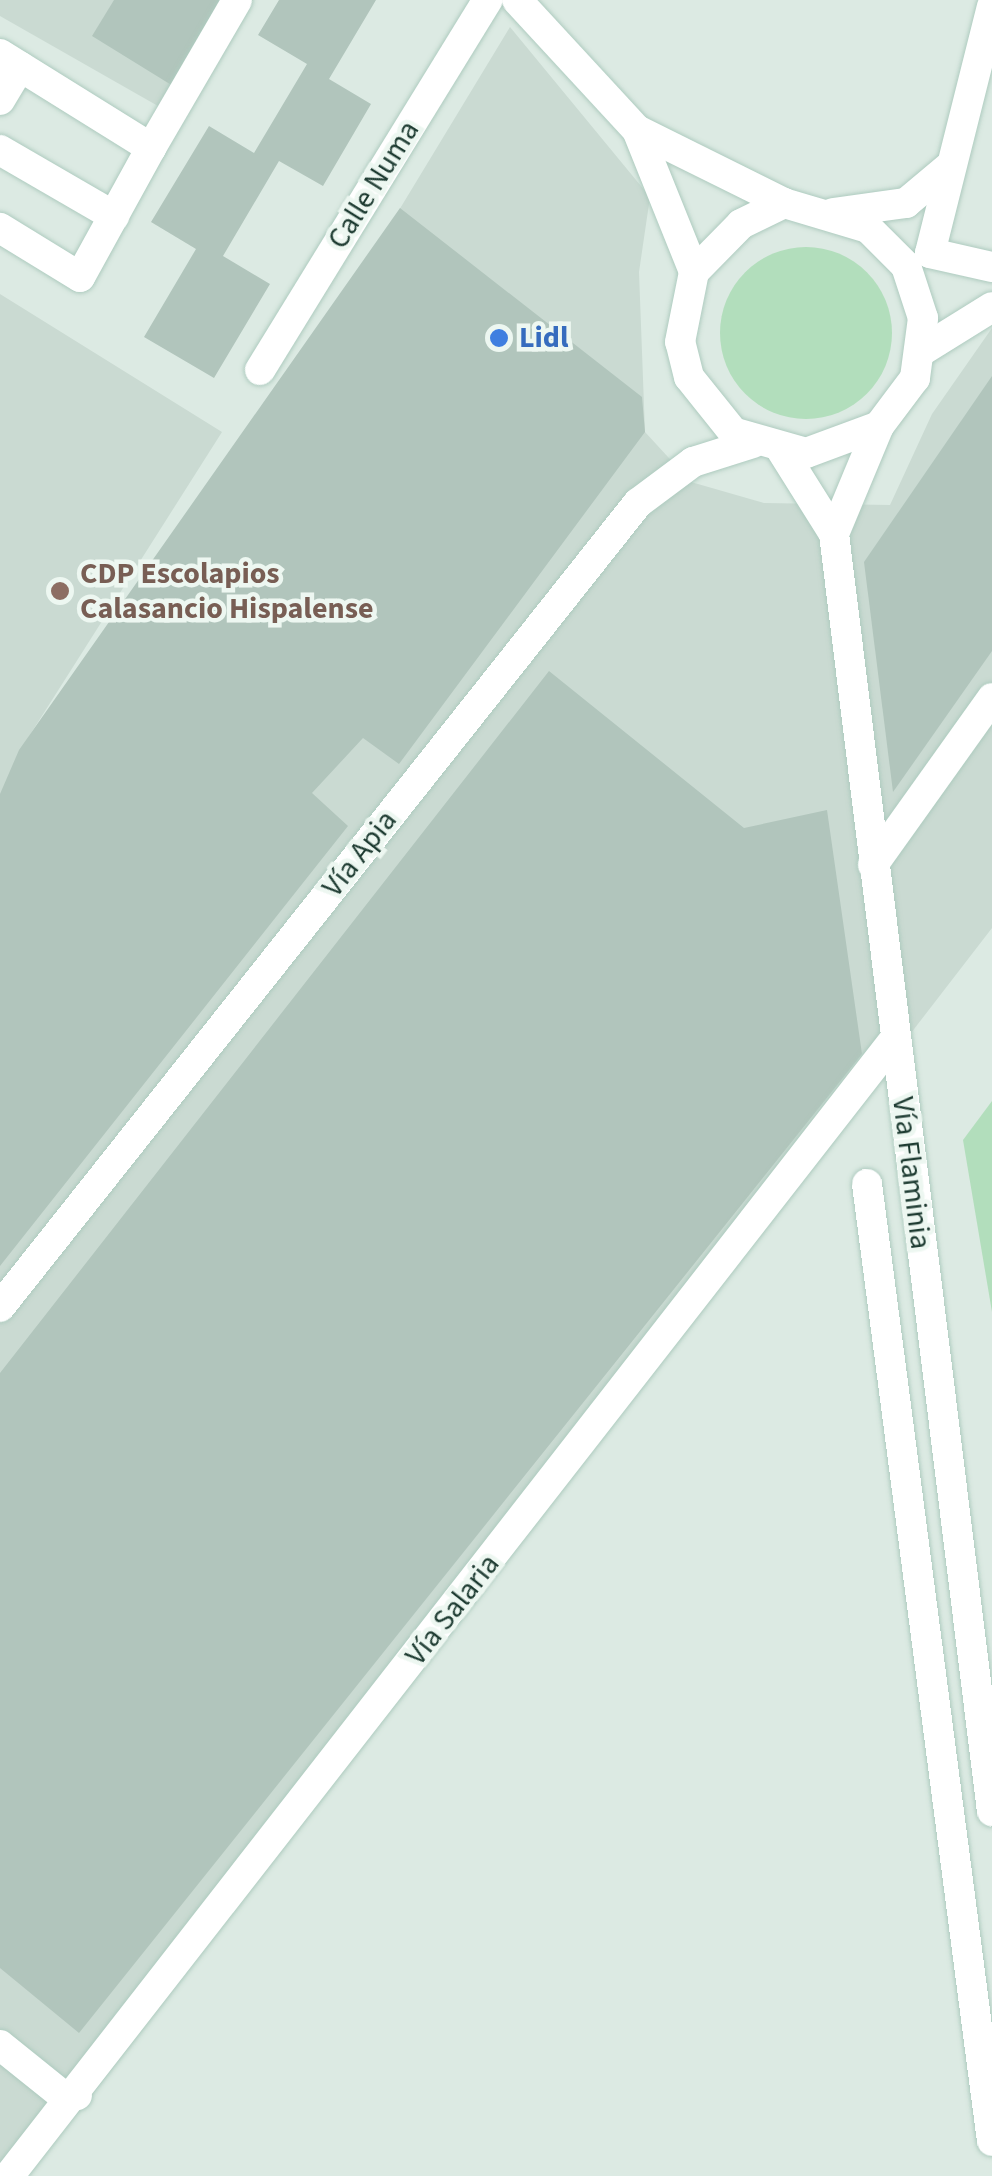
<!DOCTYPE html>
<html>
<head>
<meta charset="utf-8">
<style>
	body { margin:0 }
	#map { position:relative; width:992px; height:2176px; overflow:hidden; background:#dceae3; font-family:"Source Sans 3",sans-serif }
	div>[style] { position:absolute }
	.built>* { inset:0; background:#cadad2 }
	.green>* { inset:0; background:#b2debc }
	.round { border-radius:50% }
	.building>* { inset:0; background:#b1c5bc }
	.roads { filter:drop-shadow(0 0 2px #aecbbf) drop-shadow(0 0 2px #aecbbf) }
	.street>* { height:30px; margin:-15px; padding:0 15px; transform-origin:15px; border-radius:15px; background:#fff }
	.secondary>* { height:30px; margin:-15px; padding:0 15px; transform-origin:15px; border-radius:15px; background:#fff }
	.dots>* { width:28px; height:28px; translate:-50% -50%; box-sizing:border-box; border:5px solid #edf7f1; border-radius:50% }
	span { translate:-50% -50%; white-space:nowrap; text-align:center; line-height:1.15; -webkit-text-stroke:9px #edf7f1; paint-order:stroke }
	.street-label { font-size:30px; color:#1d3b31 }
	.shop-label { font-size:30px; color:#366cbe; font-weight:700 }
	.left { translate:0 -50%; text-align:left }
	.education-label { font-size:30px; color:#785e54; font-weight:700 }
</style>
</head>
<body>
<div id="map">
	<div class="built">
		<i style="clip-path:polygon(0 0,237px 0,172px 114px,0 16px)"></i>
		<i style="clip-path:polygon(510px 27px,650px 197px,639px 272px,645px 432px,691px 482px,764px 503px,890px 505px,932px 414px,992px 328px,992px 928px,78px 2113px,12px 2176px,0 2176px,0 294px,222px 432px,26px 741px,267px 428px)"></i>
	</div>
	<div class="green">
		<i class="round" style="left:720px;top:247px;width:172px;height:172px"></i>
		<i style="clip-path:polygon(992px 1101px,992px 1312px,963px 1140px)"></i>
	</div>
	<div class="building">
		<i style="clip-path:polygon(114px 0,226px 0,173px 86px,92px 36px)"></i>
		<i style="clip-path:polygon(279px 0,376px 0,329px 79px,371px 104px,323px 186px,279px 161px,223px 256px,270px 284px,214px 378px,144px 337px,196px 249px,151px 222px,209px 126px,254px 153px,307px 64px,258px 35px)"></i>
		<i style="clip-path:polygon(400px 208px,642px 397px,645px 432px,399px 764px,363px 738px,312px 793px,348px 826px,0 1266px,0 794px,19px 750px)"></i>
		<i style="clip-path:polygon(992px 376px,992px 651px,893px 792px,864px 562px)"></i>
		<i style="clip-path:polygon(549px 671px,744px 828px,827px 810px,862px 1054px,79px 2033px,0 1968px,0 1373px)"></i>
	</div>
	<div class="roads">
		<div class="street">
			<i style="left:0;top:54px;width:178px;rotate:31.9deg"></i>
			<i style="left:151px;top:148px;width:147px;rotate:118.8deg"></i>
			<i style="left:80px;top:277px;width:94px;rotate:-148.5deg"></i>
			<i style="left:0;top:100px;width:39px;rotate:-59deg"></i>
			<i style="left:151px;top:148px;width:171px;rotate:-59.8deg"></i>
			<i style="left:0;top:150px;width:132px;rotate:30.1deg"></i>
			<i style="left:833px;top:213px;width:74px;rotate:-7.8deg"></i>
			<i style="left:906px;top:203px;width:56px;rotate:-39.9deg"></i>
			<i style="left:930px;top:253px;width:254px;rotate:-75.9deg"></i>
			<i style="left:930px;top:253px;width:64px;rotate:12.7deg"></i>
			<i style="left:923px;top:350px;width:81px;rotate:-31.9deg"></i>
			<i style="left:260px;top:370px;width:435px;rotate:-58.4deg"></i>
			<i style="left:873px;top:865px;width:205px;rotate:-54.5deg"></i>
			<i style="left:867px;top:1184px;width:965px;rotate:82.56deg"></i>
			<i style="left:0;top:1307px;width:1026px;rotate:-51.57deg"></i>
			<i style="left:638px;top:503px;width:69px;rotate:-36.7deg"></i>
			<i style="left:693px;top:462px;width:63px;rotate:-17.6deg"></i>
			<i style="left:0;top:2045px;width:78px;rotate:38.8deg"></i>
			<i style="left:61px;top:2094px;width:16px;rotate:4deg"></i>
			<i style="left:9px;top:2176px;width:1440px;rotate:-52.08deg"></i>
		</div>
		<div class="secondary">
			<i style="left:517px;top:0;width:177px;rotate:47.3deg"></i>
			<i style="left:637px;top:130px;width:153px;rotate:68.1deg"></i>
			<i style="left:637px;top:130px;width:164px;rotate:26.4deg"></i>
			<i style="left:784px;top:203px;width:88px;rotate:16.6deg"></i>
			<i style="left:868px;top:228px;width:54px;rotate:45deg"></i>
			<i style="left:906px;top:266px;width:55px;rotate:71.9deg"></i>
			<i style="left:923px;top:318px;width:61px;rotate:97.6deg"></i>
			<i style="left:915px;top:378px;width:60px;rotate:126.9deg"></i>
			<i style="left:879px;top:426px;width:78px;rotate:159.7deg"></i>
			<i style="left:806px;top:453px;width:76px;rotate:-164deg"></i>
			<i style="left:733px;top:432px;width:70px;rotate:-128.7deg"></i>
			<i style="left:689px;top:377px;width:36px;rotate:-104deg"></i>
			<i style="left:680px;top:342px;width:71px;rotate:-78.7deg"></i>
			<i style="left:694px;top:272px;width:67px;rotate:-45.6deg"></i>
			<i style="left:741px;top:224px;width:48px;rotate:-26deg"></i>
			<i style="left:782px;top:451px;width:98px;rotate:57.9deg"></i>
			<i style="left:834px;top:534px;width:1287px;rotate:82.95deg"></i>
			<i style="left:834px;top:534px;width:117px;rotate:-67.4deg"></i>
		</div>
	</div>
	<div class="dots">
		<i style="left:499px;top:338px;background:#3f7fe0"></i>
		<i style="left:60px;top:591px;background:#8d6e63"></i>
	</div>
	<div class="street-label">
		<span style="left:374px;top:185px;rotate:-58deg">Calle Numa</span>
		<span style="left:360px;top:854px;rotate:-52deg">Vía Apia</span>
		<span style="left:911px;top:1173px;rotate:83deg">Vía Flaminia</span>
		<span style="left:453px;top:1610px;rotate:-52deg">Vía Salaria</span>
	</div>
	<div class="shop-label">
		<span class="left" style="left:519px;top:338px">Lidl</span>
	</div>
	<div class="education-label">
		<span class="left" style="left:80px;top:591px">CDP Escolapios<br>Calasancio Hispalense</span>
	</div>
</div>
</body>
</html>
